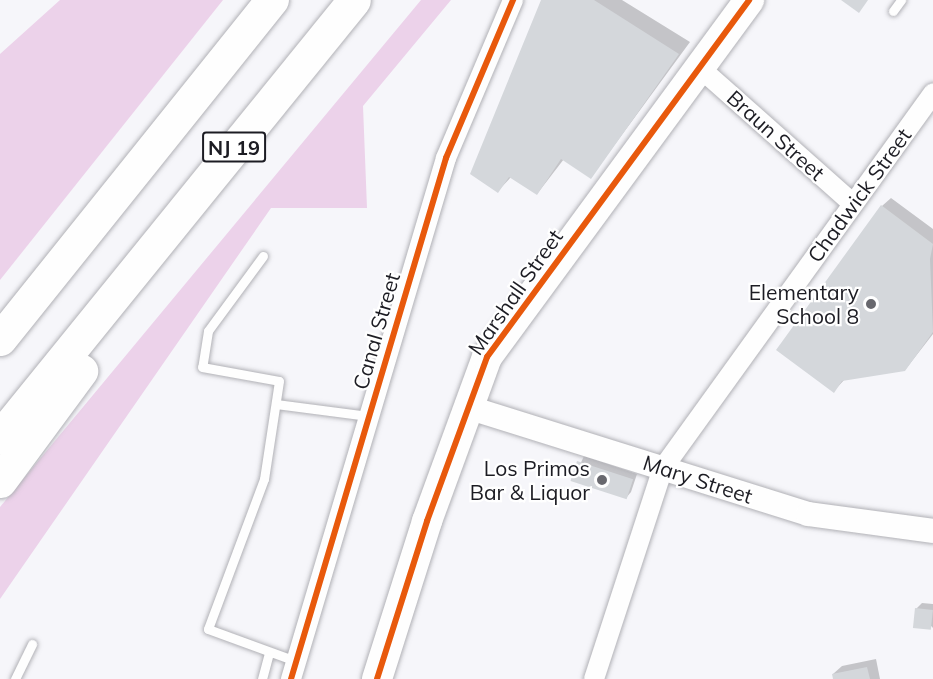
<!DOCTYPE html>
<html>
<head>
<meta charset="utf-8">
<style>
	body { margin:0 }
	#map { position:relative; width:933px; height:679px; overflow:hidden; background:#f6f6fa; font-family:Mulish,sans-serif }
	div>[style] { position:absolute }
	.green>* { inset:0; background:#ecd2ea }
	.shadow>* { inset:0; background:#0003 }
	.building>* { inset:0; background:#d4d7db; transform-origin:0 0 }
	.roads { filter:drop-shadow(0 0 2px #b1b1b6) drop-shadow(0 0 2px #b1b1b6) }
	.service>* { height:9px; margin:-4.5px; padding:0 4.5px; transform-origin:4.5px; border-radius:4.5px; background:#fefefe }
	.minor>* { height:20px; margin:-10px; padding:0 10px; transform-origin:10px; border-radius:10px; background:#fefefe }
	.tertiary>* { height:24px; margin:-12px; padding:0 12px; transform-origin:12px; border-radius:12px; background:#fefefe }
	.primary>* { height:30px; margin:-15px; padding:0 15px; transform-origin:15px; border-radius:15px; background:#fefefe }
	.motorway>* { height:33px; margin:-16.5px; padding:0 16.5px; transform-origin:16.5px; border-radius:16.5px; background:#fefefe }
	.cycleway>* { height:6px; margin:-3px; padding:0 3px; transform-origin:3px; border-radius:3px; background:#e8590c }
	.dots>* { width:16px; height:16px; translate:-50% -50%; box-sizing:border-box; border:3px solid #fff; border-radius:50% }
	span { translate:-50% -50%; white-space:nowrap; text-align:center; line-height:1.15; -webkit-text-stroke:4.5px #fff; paint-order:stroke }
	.shield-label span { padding:2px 4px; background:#fff; border:2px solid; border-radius:4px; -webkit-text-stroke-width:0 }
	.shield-label { font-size:20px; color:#1c1c23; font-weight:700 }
	.street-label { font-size:21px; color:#1c1c23 }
	.poi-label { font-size:21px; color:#1c1c23 }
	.right { translate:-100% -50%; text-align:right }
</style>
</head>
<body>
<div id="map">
	<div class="green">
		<i style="clip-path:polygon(60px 0,223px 0,0 280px,0 54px)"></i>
		<i style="clip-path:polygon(421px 0,451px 0,363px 106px,367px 208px,271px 208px,0 599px,0 507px)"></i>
	</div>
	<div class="shadow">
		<i style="clip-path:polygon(543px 0,622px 0,690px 42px,591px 177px,564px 159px,537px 194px,512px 176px,498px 191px)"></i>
		<i style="clip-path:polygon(891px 198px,933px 229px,933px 334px,905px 370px,845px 379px,834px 391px,882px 206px)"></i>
		<i style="clip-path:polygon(584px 456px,637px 474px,631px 492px,626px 498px,573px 480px)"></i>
		<i style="clip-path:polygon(922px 603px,933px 604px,933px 628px,916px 609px)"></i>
		<i style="clip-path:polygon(876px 659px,880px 679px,834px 679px,833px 674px,842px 666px)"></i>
	</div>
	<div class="building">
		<i style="clip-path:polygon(541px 0,594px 0,679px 54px,591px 179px,561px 159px,537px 195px,509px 177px,498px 193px,470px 174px)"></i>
		<i style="clip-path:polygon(841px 0,868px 0,859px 13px)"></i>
		<i style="clip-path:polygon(881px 205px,933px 244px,930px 259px,933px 332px,905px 371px,842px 381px,834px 393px,776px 350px)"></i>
		<i style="left:577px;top:461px;width:59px;height:21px;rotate:18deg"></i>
		<i style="left:915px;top:608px;width:18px;height:20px;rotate:6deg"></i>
		<i style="clip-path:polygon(867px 667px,870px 679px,833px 679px,832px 674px)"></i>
	</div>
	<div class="roads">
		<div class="service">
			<i style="left:893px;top:11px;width:14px;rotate:-54deg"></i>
			<i style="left:263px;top:256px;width:93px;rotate:126.3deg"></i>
			<i style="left:208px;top:331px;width:36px;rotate:99deg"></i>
			<i style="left:202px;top:367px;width:78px;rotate:10.3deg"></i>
			<i style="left:279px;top:381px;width:99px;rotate:98.7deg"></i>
			<i style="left:264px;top:479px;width:160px;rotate:110.5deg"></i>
			<i style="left:208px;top:629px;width:94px;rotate:20deg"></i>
			<i style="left:276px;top:404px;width:93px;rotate:7.4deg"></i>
			<i style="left:15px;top:679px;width:39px;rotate:-64deg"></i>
			<i style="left:262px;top:679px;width:27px;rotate:-75deg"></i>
		</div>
		<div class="minor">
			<i style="left:699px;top:67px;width:205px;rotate:41.6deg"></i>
			<i style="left:291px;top:679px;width:544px;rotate:-73.43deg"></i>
			<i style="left:446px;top:158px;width:172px;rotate:-67deg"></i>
			<i style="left:594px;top:679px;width:222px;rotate:-71.9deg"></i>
			<i style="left:663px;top:468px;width:462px;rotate:-54.2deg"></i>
		</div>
		<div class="tertiary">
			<i style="left:467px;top:407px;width:357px;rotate:17.4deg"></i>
			<i style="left:808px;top:514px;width:126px;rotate:7.7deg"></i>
		</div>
		<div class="primary">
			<i style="left:377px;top:679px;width:166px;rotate:-72.4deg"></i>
			<i style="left:427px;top:521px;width:175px;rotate:-69.9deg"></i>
			<i style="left:487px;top:357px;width:443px;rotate:-53.7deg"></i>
		</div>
		<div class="motorway">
			<i style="left:0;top:339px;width:435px;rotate:-51.3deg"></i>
			<i style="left:0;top:437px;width:562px;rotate:-50.99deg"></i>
			<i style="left:0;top:481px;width:137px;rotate:-53.6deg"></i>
		</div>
	</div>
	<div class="cycleway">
		<i style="left:291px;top:679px;width:544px;rotate:-73.43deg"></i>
		<i style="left:446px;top:158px;width:172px;rotate:-67deg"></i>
		<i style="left:377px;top:679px;width:166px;rotate:-72.4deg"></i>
		<i style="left:427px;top:521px;width:175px;rotate:-69.9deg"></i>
		<i style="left:487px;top:357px;width:443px;rotate:-53.7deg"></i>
	</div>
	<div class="dots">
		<i style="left:871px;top:304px;background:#68686e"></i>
		<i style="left:602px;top:480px;background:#68686e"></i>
	</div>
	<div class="shield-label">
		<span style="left:234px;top:147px">NJ 19</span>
	</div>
	<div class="street-label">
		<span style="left:776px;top:135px;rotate:42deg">Braun Street</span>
		<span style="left:859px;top:195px;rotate:-54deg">Chadwick Street</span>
		<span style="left:515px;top:292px;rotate:-55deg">Marshall Street</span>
		<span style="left:376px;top:331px;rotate:-74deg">Canal Street</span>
		<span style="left:698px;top:479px;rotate:18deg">Mary Street</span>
	</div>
	<div class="poi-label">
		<span class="right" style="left:859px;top:304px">Elementary<br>School 8</span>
		<span class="right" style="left:590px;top:480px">Los Primos<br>Bar &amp; Liquor</span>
	</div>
</div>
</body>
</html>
